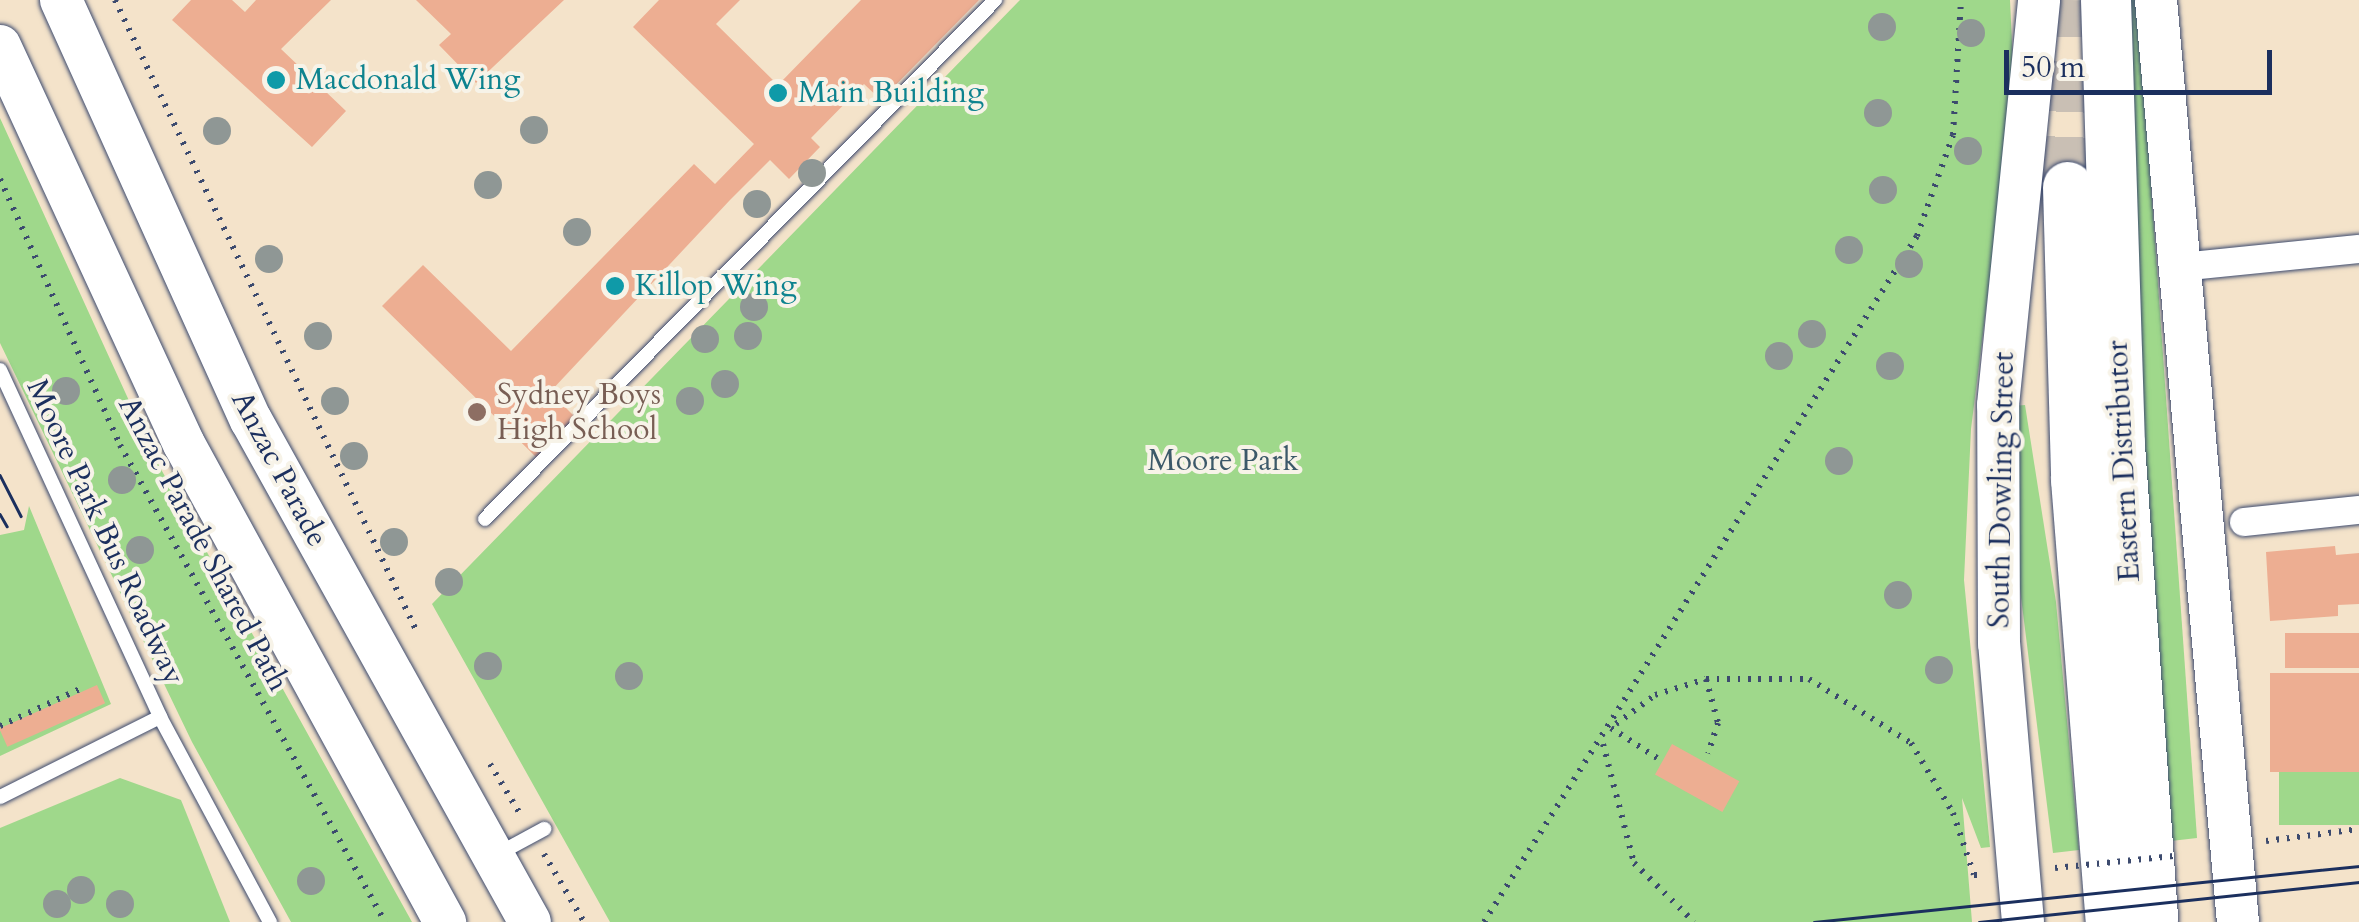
<!DOCTYPE html>
<html>
<head>
<meta charset="utf-8">
<style>
	body { margin:0 }
	#map { position:relative; width:2359px; height:922px; overflow:hidden; background:#f4e3ca; font-family:Cardo,serif }
	div>[style] { position:absolute }
	.green>* { inset:0; background:#9fd88b; transform-origin:0 0 }
	.building>* { inset:0; background:#edae92; transform-origin:0 0 }
	.highway-tunnel>* { height:50px; margin-top:-25px; transform-origin:0; background:repeating-linear-gradient(90deg,#c9bfb4 0 50px,transparent 0 75px) }
	.path>* { height:6px; margin-top:-3px; transform-origin:0; background:repeating-linear-gradient(90deg,#3c4a6e 0 2.5px,transparent 0 10.5px) }
	.roads { filter:drop-shadow(0 0 2px #3c4a6e) drop-shadow(0 0 2px #3c4a6e) }
	.lane>* { height:14px; margin:-7px; padding:0 7px; transform-origin:7px; border-radius:7px; background:#fff }
	.street>* { height:28px; margin:-14px; padding:0 14px; transform-origin:14px; border-radius:14px; background:#fff }
	.primary>* { height:42px; margin:-21px; padding:0 21px; transform-origin:21px; border-radius:21px; background:#fff }
	.highway>* { height:50px; margin:-25px; padding:0 25px; transform-origin:25px; border-radius:25px; background:#fff }
	.tram>* { height:2.5px; margin:-1.25px; padding:0 1.25px; transform-origin:1.25px; border-radius:1.25px; background:#1b2f5e }
	.path-bridge>* { height:6px; margin-top:-3px; transform-origin:0; background:repeating-linear-gradient(90deg,#3c4a6e 0 2.5px,transparent 0 10.5px) }
	.trees>* { width:28px; height:28px; margin:-14px; border-radius:50%; background:#8f9795 }
	.dots>* { width:28px; height:28px; translate:-50% -50%; box-sizing:border-box; border:5px solid #f7f3e8; border-radius:50% }
	span { translate:-50% -50%; white-space:nowrap; text-align:center; line-height:1.15; -webkit-text-stroke:8px #f7f3e8; paint-order:stroke }
	.culture-label { font-size:30px; color:#0d838f }
	.left { translate:0 -50%; text-align:left }
	.education-label { font-size:30px; color:#785e54 }
	.park-label { font-size:30px; color:#3c5969 }
	.street-label { font-size:30px; color:#1b2f5e }
	.scale { position:absolute; left:2004px; top:50px; width:268px; height:45px; box-sizing:border-box; border:5px solid #1b2f5e; border-top:0; padding-left:12px; font-size:30px; line-height:35px; white-space:nowrap; color:#1b2f5e; -webkit-text-stroke:8px #f7f3e8; paint-order:stroke }
</style>
</head>
<body>
<div id="map">
	<div class="green">
		<i style="clip-path:polygon(1020px 0,2010px 0,2014px 85px,1971px 429px,1964px 580px,1990px 847px,1981px 848px,1962px 798px,1972px 922px,610px 922px,432px 604px)"></i>
		<i style="clip-path:polygon(2128px 0,2138px 0,2197px 838px,2171px 841px,2140px 390px)"></i>
		<i style="clip-path:polygon(0 118px,157px 462px,412px 922px,291px 922px,192px 742px,0 343px)"></i>
		<i style="clip-path:polygon(2025px 405px,2056px 602px,2079px 850px,2053px 853px,2015px 549px,2013px 406px)"></i>
		<i style="clip-path:polygon(29px 506px,111px 704px,0 756px,0 535px,24px 530px)"></i>
		<i style="left:2359px;top:772px;width:53px;height:80px;rotate:90deg"></i>
		<i style="clip-path:polygon(120px 778px,181px 800px,230px 922px,0 922px,0 828px)"></i>
	</div>
	<div class="building">
		<i style="clip-path:polygon(191px 0,232px 0,245px 12px,256px 0,331px 0,281px 49px,346px 111px,312px 147px,172px 20px)"></i>
		<i style="clip-path:polygon(416px 0,564px 0,476px 83px,439px 45px,451px 34px)"></i>
		<i style="clip-path:polygon(659px 0,740px 0,716px 24px,778px 85px,861px 0,979px 0,881px 100px,864px 84px,811px 138px,820px 147px,789px 179px,770px 160px,730px 200px,550px 392px,577px 419px,538px 459px,382px 306px,423px 265px,511px 351px,694px 164px,715px 184px,754px 144px,633px 27px)"></i>
		<i style="clip-path:polygon(2335px 546px,2336px 555px,2359px 553px,2359px 604px,2338px 605px,2338px 616px,2270px 621px,2266px 552px)"></i>
		<i style="left:2359px;top:633px;width:35px;height:74px;rotate:90deg"></i>
		<i style="left:2359px;top:673px;width:99px;height:89px;rotate:90deg"></i>
		<i style="left:97px;top:685px;width:20px;height:107px;rotate:66deg"></i>
		<i style="left:1672px;top:744px;width:77px;height:35px;rotate:29deg"></i>
	</div>
	<div class="highway-tunnel">
		<i style="left:2068px;top:187px;width:187px;rotate:-87.9deg"></i>
	</div>
	<div class="path">
		<i style="left:115px;top:0;width:698px;rotate:64.46deg"></i>
		<i style="left:0;top:179px;width:292px;rotate:65.7deg"></i>
		<i style="left:120px;top:445px;width:546px;rotate:60.95deg"></i>
		<i style="left:1706px;top:679px;width:46px;rotate:74.7deg"></i>
		<i style="left:1718px;top:723px;width:32px;rotate:108deg"></i>
		<i style="left:1616px;top:724px;width:49px;rotate:-36.6deg"></i>
		<i style="left:1655px;top:695px;width:53px;rotate:-17.4deg"></i>
		<i style="left:1706px;top:679px;width:103px"></i>
		<i style="left:1809px;top:679px;width:120px;rotate:32.1deg"></i>
		<i style="left:1911px;top:743px;width:82px;rotate:59deg"></i>
		<i style="left:1953px;top:813px;width:65px;rotate:71.3deg"></i>
		<i style="left:1974px;top:875px;width:9px"></i>
		<i style="left:0;top:726px;width:88px;rotate:-24.8deg"></i>
		<i style="left:1611px;top:728px;width:55px;rotate:33.1deg"></i>
		<i style="left:1603px;top:744px;width:123px;rotate:75.4deg"></i>
		<i style="left:1634px;top:863px;width:84px;rotate:44.5deg"></i>
		<i style="left:490px;top:764px;width:62px;rotate:58.9deg"></i>
		<i style="left:2266px;top:841px;width:94px;rotate:-7.4deg"></i>
		<i style="left:544px;top:854px;width:79px;rotate:59.5deg"></i>
		<i style="left:1484px;top:922px;width:811px;rotate:-57.74deg"></i>
		<i style="left:1917px;top:236px;width:107px;rotate:-70.4deg"></i>
		<i style="left:1953px;top:135px;width:135px;rotate:-86.6deg"></i>
	</div>
	<div class="roads">
		<div class="lane">
			<i style="left:0;top:370px;width:382px;rotate:65.2deg"></i>
			<i style="left:160px;top:717px;width:233px;rotate:61.8deg"></i>
			<i style="left:485px;top:519px;width:728px;rotate:-45.5deg"></i>
			<i style="left:0;top:797px;width:179px;rotate:-26.6deg"></i>
			<i style="left:496px;top:855px;width:55px;rotate:-28.4deg"></i>
		</div>
		<div class="street">
			<i style="left:2181px;top:267px;width:179px;rotate:-5.8deg"></i>
			<i style="left:2244px;top:522px;width:116px;rotate:-6deg"></i>
		</div>
		<div class="primary">
			<i style="left:61px;top:0;width:461px;rotate:65.7deg"></i>
			<i style="left:251px;top:420px;width:574px;rotate:60.94deg"></i>
			<i style="left:2156px;top:0;width:926px;rotate:84.92deg"></i>
			<i style="left:0;top:46px;width:438px;rotate:65.2deg"></i>
			<i style="left:184px;top:444px;width:545px;rotate:61.36deg"></i>
			<i style="left:2023px;top:922px;width:279px;rotate:-94.9deg"></i>
			<i style="left:1999px;top:644px;width:239px;rotate:-90.2deg"></i>
			<i style="left:1998px;top:405px;width:407px;rotate:-84.2deg"></i>
		</div>
		<div class="highway">
			<i style="left:2106px;top:0;width:445px;rotate:88.2deg"></i>
			<i style="left:2120px;top:445px;width:478px;rotate:86deg"></i>
			<i style="left:2068px;top:187px;width:293px;rotate:88.4deg"></i>
			<i style="left:2076px;top:480px;width:443px;rotate:85.5deg"></i>
		</div>
	</div>
	<div class="tram">
		<i style="left:0;top:475px;width:46px;rotate:62.9deg"></i>
		<i style="left:0;top:514px;width:14px;rotate:60deg"></i>
		<i style="left:1814px;top:922px;width:548px;rotate:-5.87deg"></i>
		<i style="left:1979px;top:922px;width:382px;rotate:-6deg"></i>
	</div>
	<div class="path-bridge">
		<i style="left:2055px;top:868px;width:119px;rotate:-5.8deg"></i>
	</div>
	<div class="trees">
		<i style="left:1882px;top:27px"></i>
		<i style="left:1971px;top:33px"></i>
		<i style="left:1878px;top:113px"></i>
		<i style="left:534px;top:130px"></i>
		<i style="left:217px;top:131px"></i>
		<i style="left:1968px;top:151px"></i>
		<i style="left:812px;top:173px"></i>
		<i style="left:488px;top:185px"></i>
		<i style="left:1883px;top:190px"></i>
		<i style="left:757px;top:204px"></i>
		<i style="left:577px;top:232px"></i>
		<i style="left:1849px;top:250px"></i>
		<i style="left:269px;top:259px"></i>
		<i style="left:1909px;top:264px"></i>
		<i style="left:754px;top:307px"></i>
		<i style="left:1812px;top:334px"></i>
		<i style="left:318px;top:336px"></i>
		<i style="left:748px;top:336px"></i>
		<i style="left:705px;top:339px"></i>
		<i style="left:1779px;top:356px"></i>
		<i style="left:1890px;top:366px"></i>
		<i style="left:725px;top:384px"></i>
		<i style="left:66px;top:391px"></i>
		<i style="left:335px;top:401px"></i>
		<i style="left:690px;top:401px"></i>
		<i style="left:354px;top:456px"></i>
		<i style="left:1839px;top:461px"></i>
		<i style="left:122px;top:480px"></i>
		<i style="left:394px;top:542px"></i>
		<i style="left:140px;top:550px"></i>
		<i style="left:449px;top:582px"></i>
		<i style="left:1898px;top:595px"></i>
		<i style="left:488px;top:666px"></i>
		<i style="left:1939px;top:670px"></i>
		<i style="left:629px;top:676px"></i>
		<i style="left:311px;top:881px"></i>
		<i style="left:81px;top:890px"></i>
		<i style="left:57px;top:904px"></i>
		<i style="left:120px;top:904px"></i>
	</div>
	<div class="dots">
		<i style="left:276px;top:80px;background:#0f9aa8"></i>
		<i style="left:778px;top:93px;background:#0f9aa8"></i>
		<i style="left:615px;top:286px;background:#0f9aa8"></i>
		<i style="left:477px;top:412px;background:#8d6e63"></i>
	</div>
	<div class="culture-label">
		<span class="left" style="left:296px;top:80px">Macdonald Wing</span>
		<span class="left" style="left:798px;top:93px">Main Building</span>
		<span class="left" style="left:635px;top:286px">Killop Wing</span>
	</div>
	<div class="education-label">
		<span class="left" style="left:497px;top:412px">Sydney Boys<br>High School</span>
	</div>
	<div class="park-label">
		<span style="left:1223px;top:461px">Moore Park</span>
	</div>
	<div class="street-label">
		<span style="left:2124px;top:461px;rotate:-93deg">Eastern Distributor</span>
		<span style="left:279px;top:469px;rotate:62deg">Anzac Parade</span>
		<span style="left:2002px;top:490px;rotate:-89deg">South Dowling Street</span>
		<span style="left:105px;top:532px;rotate:65deg">Moore Park Bus Roadway</span>
		<span style="left:203px;top:544px;rotate:62deg">Anzac Parade Shared Path</span>
	</div>
	<div class="scale">50 m</div>
</div>
</body>
</html>
